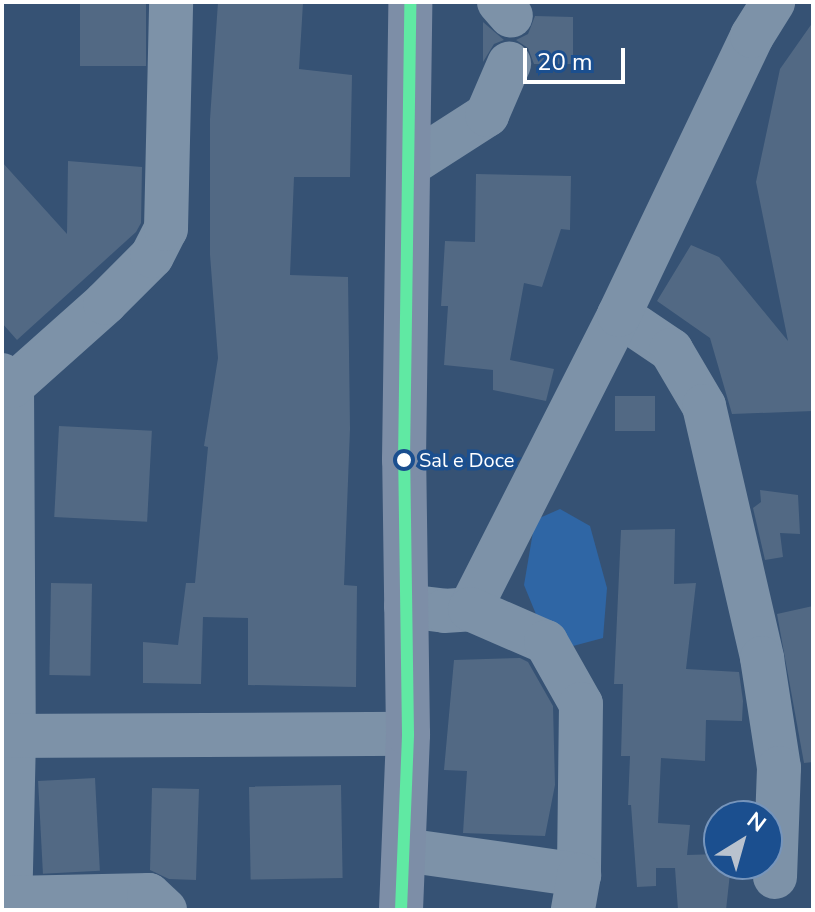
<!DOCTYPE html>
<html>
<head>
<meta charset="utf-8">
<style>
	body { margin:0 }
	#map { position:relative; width:815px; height:912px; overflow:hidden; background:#365274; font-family:"Nunito Sans",sans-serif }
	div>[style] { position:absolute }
	.green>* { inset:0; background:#2f66a5 }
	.building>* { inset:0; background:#526984; transform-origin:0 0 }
	.minor>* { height:44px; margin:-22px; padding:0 22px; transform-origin:22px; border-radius:22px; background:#7d92a8 }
	.major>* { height:44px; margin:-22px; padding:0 22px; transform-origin:22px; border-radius:22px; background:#7d8ea7 }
	.bus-1>* { height:12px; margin:-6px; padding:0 6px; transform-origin:6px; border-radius:6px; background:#60e9a3 }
	.dots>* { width:22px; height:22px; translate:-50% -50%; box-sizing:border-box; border:4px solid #1b4f8f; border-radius:50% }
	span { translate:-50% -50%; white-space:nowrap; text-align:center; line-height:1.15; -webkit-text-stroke:7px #1b4f8f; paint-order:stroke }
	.bus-label { font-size:20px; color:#fff }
	.left { translate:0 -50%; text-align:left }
	.frame { position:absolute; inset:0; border:4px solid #fff; pointer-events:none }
	.north { position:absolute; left:703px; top:800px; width:80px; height:80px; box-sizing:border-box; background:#1b4f8f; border:2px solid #7695bc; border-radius:50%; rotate:37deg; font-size:22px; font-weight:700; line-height:32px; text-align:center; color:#fff }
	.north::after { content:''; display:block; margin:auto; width:28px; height:36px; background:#b9c2ce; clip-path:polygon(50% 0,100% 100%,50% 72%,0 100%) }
	.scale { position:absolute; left:523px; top:48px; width:102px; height:36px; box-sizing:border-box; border:4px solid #fff; border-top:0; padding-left:10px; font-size:24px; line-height:28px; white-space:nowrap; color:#fff; -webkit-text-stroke:6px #1b4f8f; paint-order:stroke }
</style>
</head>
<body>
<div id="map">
	<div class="green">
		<i style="clip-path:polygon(560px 509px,590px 526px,607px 588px,603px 638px,573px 646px,540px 624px,524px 585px,535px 520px)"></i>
	</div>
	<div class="building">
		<i style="left:80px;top:2px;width:66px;height:64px"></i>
		<i style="clip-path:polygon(218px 2px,303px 3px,299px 69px,352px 75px,350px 177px,294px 177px,290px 275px,348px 277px,350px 429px,344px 585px,357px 586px,356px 687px,248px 685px,248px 618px,203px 617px,201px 684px,143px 683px,143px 642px,178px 645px,186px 583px,195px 583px,208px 447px,204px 446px,218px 358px,210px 255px,210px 119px)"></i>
		<i style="clip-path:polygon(535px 16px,573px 17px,573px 64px,534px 64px,528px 48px,516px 40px,528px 34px)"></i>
		<i style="clip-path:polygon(483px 22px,504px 40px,494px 44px,483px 62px)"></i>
		<i style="clip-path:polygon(813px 22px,813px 411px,732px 414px,710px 338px,657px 301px,691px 245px,719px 257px,788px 341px,756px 182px,780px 69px)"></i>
		<i style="clip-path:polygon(68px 161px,142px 167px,141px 223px,136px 232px,17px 340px,2px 323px,2px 162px,67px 234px)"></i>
		<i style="clip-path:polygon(476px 174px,571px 176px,570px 230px,561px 229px,542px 287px,524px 283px,510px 360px,554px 369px,546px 401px,493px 390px,493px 370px,444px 365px,448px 306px,441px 306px,445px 241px,475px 242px)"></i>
		<i style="left:615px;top:396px;width:40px;height:35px"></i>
		<i style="left:59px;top:426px;width:93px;height:91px;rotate:3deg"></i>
		<i style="clip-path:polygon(760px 490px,798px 495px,800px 534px,780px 533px,783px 557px,765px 560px,753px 508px,761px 502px)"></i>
		<i style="clip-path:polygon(675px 529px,674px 584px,696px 583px,686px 669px,739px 672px,743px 701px,742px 721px,706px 720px,705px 761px,661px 758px,658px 823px,690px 825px,687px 855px,719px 854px,719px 864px,731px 864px,726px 910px,678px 910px,675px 868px,656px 868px,656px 886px,637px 887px,631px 805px,628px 805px,630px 756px,621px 756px,623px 684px,614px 684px,621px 530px)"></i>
		<i style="left:51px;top:583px;width:41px;height:92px;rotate:1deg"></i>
		<i style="clip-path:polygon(813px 606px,813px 762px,804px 763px,777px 614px)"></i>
		<i style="clip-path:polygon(520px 658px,528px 662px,553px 706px,555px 785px,545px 836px,463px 833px,467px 771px,444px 770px,454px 660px)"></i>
		<i style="left:95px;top:778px;width:93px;height:57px;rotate:87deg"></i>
		<i style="left:341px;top:785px;width:93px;height:92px;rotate:89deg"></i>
		<i style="clip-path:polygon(152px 788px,199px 789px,196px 880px,169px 879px,150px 870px)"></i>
	</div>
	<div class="minor">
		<i style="left:499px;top:2px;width:18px;rotate:49deg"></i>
		<i style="left:409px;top:165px;width:93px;rotate:-32.7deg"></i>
		<i style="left:487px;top:115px;width:56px;rotate:-66.7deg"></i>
		<i style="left:619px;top:315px;width:63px;rotate:33.9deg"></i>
		<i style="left:671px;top:350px;width:65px;rotate:59.5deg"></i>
		<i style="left:704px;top:406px;width:259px;rotate:77deg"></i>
		<i style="left:762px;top:658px;width:111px;rotate:81.2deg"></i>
		<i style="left:779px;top:768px;width:109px;rotate:92.1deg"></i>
		<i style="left:2px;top:375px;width:15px;rotate:48deg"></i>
		<i style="left:12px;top:386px;width:351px;rotate:89.7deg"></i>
		<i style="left:14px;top:737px;width:173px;rotate:91.3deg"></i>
		<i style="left:12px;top:386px;width:125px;rotate:-41.7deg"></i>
		<i style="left:105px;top:303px;width:66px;rotate:-45deg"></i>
		<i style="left:152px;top:256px;width:30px;rotate:-63deg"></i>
		<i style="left:166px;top:229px;width:227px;rotate:-88.7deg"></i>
		<i style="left:406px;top:606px;width:38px;rotate:7deg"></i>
		<i style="left:444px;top:611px;width:26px;rotate:-4deg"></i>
		<i style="left:470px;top:609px;width:330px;rotate:-63.1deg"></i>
		<i style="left:619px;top:315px;width:309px;rotate:-64.5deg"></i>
		<i style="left:752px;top:36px;width:40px;rotate:-58deg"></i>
		<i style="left:470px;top:609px;width:83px;rotate:23.5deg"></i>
		<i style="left:546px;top:642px;width:71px;rotate:60.6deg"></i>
		<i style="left:581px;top:704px;width:171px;rotate:90.7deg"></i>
		<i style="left:2px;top:736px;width:406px;rotate:-0.3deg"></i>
		<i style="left:404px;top:850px;width:177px;rotate:8.1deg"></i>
		<i style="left:579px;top:875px;width:36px;rotate:100deg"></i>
		<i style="left:10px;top:898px;width:139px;rotate:-1.2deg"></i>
		<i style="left:149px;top:895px;width:22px;rotate:43deg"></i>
	</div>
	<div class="major">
		<i style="left:401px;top:910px;width:176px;rotate:-87.7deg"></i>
		<i style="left:408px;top:734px;width:274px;rotate:-90.8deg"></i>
		<i style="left:404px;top:460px;width:458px;rotate:-89.2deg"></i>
	</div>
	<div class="bus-1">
		<i style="left:401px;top:910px;width:176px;rotate:-87.7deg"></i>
		<i style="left:408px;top:734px;width:274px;rotate:-90.8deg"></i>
		<i style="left:404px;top:460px;width:458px;rotate:-89.2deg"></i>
	</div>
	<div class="dots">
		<i style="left:404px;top:460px;background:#fff"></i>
	</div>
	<div class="bus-label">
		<span class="left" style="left:419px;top:460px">Sal e Doce</span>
	</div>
	<div class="frame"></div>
	<div class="north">N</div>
	<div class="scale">20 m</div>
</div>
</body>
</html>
